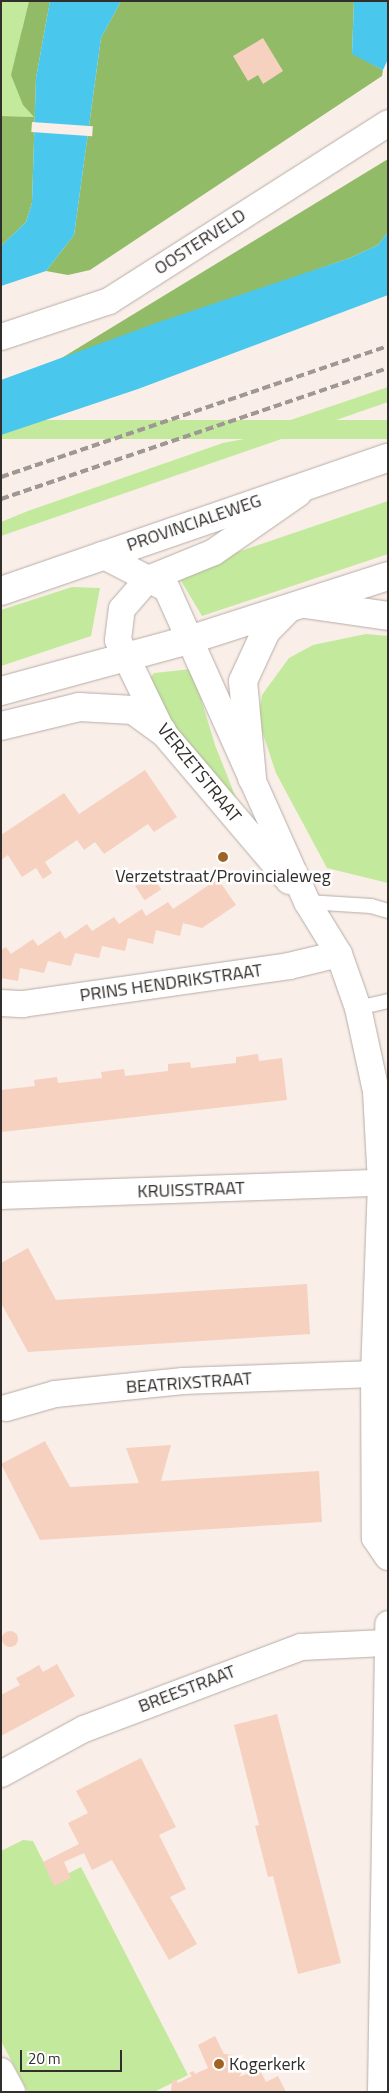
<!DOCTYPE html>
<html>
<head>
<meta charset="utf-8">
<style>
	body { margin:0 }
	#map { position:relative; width:389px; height:2093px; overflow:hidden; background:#f9eee8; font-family:"Titillium Web",sans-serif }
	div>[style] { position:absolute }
	.green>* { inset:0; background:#c2e99c; transform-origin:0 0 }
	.forest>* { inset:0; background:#92bb68 }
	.water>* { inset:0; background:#4ac7ec }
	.pier>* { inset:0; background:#f9eee8; transform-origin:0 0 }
	.building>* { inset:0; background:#f6d1bf; transform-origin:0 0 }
	.round { border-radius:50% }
	.roads { filter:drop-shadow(0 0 1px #b7aca6) drop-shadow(0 0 1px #b7aca6) }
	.lane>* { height:14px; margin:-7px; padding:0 7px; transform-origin:7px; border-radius:7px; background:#fff }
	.street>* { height:26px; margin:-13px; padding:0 13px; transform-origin:13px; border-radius:13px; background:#fff }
	.primary>* { height:28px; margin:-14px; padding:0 14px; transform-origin:14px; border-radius:14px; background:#fff }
	.highway>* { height:28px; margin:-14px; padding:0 14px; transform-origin:14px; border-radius:14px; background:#fff }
	.rail>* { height:4px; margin-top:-2px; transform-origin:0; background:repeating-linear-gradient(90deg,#9f9793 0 8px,transparent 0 12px) }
	.dots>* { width:14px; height:14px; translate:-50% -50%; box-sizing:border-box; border:2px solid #fefefe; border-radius:50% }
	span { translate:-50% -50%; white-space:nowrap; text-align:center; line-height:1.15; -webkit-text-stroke:5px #fefefe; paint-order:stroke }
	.street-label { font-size:18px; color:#322e2c }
	.poi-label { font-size:18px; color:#322e2c }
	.left { translate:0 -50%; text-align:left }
	.frame { position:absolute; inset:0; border:2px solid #322e2c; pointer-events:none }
	.scale { position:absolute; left:20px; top:2050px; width:102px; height:22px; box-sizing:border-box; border:2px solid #322e2c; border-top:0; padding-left:6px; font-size:15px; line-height:18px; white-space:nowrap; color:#322e2c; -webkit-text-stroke:4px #fefefe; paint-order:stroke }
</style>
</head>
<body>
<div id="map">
	<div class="green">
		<i style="clip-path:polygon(1px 1px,29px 1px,22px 29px,35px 117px,1px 116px)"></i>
		<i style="clip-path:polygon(388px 387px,388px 402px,1px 536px,1px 522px,28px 511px,223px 443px,255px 437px,273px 426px)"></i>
		<i style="left:388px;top:420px;width:19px;height:409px;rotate:90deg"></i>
		<i style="clip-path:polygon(388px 501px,388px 554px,202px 616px,180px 579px,223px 557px)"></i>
		<i style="clip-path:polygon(72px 587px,100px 588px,91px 636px,1px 666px,1px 610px)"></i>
		<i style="clip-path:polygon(366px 634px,388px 636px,388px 883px,327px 868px,276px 773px,258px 719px,262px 695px,289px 658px,313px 645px)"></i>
		<i style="clip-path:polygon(192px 669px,215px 745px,236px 798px,229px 799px,174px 729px,150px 678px,154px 673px)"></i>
		<i style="clip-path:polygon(23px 1840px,33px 1841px,53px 1881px,81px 1867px,188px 2075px,154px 2092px,28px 2092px,1px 2041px,1px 1851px)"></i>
	</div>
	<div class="forest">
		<i style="clip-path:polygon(29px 1px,50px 1px,36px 78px,32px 203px,26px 222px,1px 246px,1px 116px,34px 117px,23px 105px,11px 75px)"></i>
		<i style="clip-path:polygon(121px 1px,354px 1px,352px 53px,383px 70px,382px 76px,90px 270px,68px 275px,46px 271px,74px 235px,101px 38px)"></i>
		<i style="clip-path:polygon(388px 159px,388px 232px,378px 245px,350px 258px,60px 359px)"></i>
	</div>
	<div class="water">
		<i style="clip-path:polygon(50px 1px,121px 1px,101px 38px,74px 235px,46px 271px,1px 286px,1px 246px,26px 222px,32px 203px,36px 78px)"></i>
		<i style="clip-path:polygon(354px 1px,388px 1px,388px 59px,383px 70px,352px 54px)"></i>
		<i style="clip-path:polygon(388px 232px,388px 295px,138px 389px,1px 435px,1px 380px,159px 322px,350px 258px,378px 245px)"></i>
	</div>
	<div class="pier">
		<i style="left:32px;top:122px;width:61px;height:10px;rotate:4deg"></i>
	</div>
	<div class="building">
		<i style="clip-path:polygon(263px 38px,283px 71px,263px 84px,258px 75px,248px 81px,233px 56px)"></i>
		<i style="clip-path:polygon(145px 770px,177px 817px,154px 832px,148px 824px,104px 854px,95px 842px,84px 850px,77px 840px,45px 862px,52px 873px,43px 879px,36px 868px,22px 877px,8px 855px,1px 860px,1px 835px,64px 793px,79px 814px)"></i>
		<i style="left:152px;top:875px;width:17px;height:20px;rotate:57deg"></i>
		<i style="clip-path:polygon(218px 879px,236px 905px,202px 928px,183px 923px,180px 936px,156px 930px,153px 944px,128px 938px,125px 951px,102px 946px,99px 958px,75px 953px,71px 966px,48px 961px,44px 973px,20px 968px,18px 981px,1px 978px,1px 950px,6px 947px,11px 954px,33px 939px,38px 946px,60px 931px,65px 939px,87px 924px,92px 931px,114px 917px,119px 924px,142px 909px,146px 916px,168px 902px,173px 909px)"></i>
		<i style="clip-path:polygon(258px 1054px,259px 1061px,282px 1058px,287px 1100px,1px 1132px,1px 1090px,35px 1086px,34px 1080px,57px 1077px,58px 1083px,102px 1078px,101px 1072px,124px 1069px,125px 1076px,168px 1071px,168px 1064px,190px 1062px,191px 1068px,236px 1063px,236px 1057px)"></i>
		<i style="clip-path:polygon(28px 1248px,56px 1300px,307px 1284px,310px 1334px,28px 1352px,1px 1303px,1px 1263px)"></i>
		<i style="clip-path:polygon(45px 1441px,70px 1487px,139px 1483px,126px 1448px,171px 1445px,161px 1481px,319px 1471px,322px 1522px,40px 1540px,1px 1464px)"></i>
		<i class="round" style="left:2px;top:1631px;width:16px;height:16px"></i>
		<i style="clip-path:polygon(57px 1664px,75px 1696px,1px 1736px,1px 1695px,20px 1685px,16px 1678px,29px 1671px,39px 1665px,43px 1672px)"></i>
		<i style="clip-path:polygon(277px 1714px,341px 1963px,298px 1974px,273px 1876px,268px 1877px,255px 1826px,259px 1825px,234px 1725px)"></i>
		<i style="clip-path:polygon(141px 1758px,176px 1827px,159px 1835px,186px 1889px,170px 1897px,197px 1944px,169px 1960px,112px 1860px,92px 1870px,84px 1853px,64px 1862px,71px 1878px,54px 1886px,43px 1862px,79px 1844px,68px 1823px,88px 1813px,76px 1791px)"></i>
		<i style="clip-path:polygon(215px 2036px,224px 2054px,233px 2055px,235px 2060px,231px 2062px,235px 2070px,239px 2068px,242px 2072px,239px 2077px,256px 2070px,257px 2064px,259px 2068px,263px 2066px,261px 2072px,266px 2082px,278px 2076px,286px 2092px,171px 2092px,172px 2081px,176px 2079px,178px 2083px,192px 2076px,189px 2073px,194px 2071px,195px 2074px,208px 2068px,198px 2045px)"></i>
	</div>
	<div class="roads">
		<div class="lane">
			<i style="left:307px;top:902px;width:64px;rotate:3.6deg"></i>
			<i style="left:371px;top:906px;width:18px;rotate:16deg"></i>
			<i style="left:358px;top:1008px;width:31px;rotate:-13deg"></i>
		</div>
		<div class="street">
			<i style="left:1px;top:337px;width:114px;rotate:-18.4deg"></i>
			<i style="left:109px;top:301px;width:331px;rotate:-32.5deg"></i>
			<i style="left:102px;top:555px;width:73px;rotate:27.6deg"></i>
			<i style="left:167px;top:589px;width:343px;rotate:65.9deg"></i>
			<i style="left:307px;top:902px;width:61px;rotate:58.4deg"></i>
			<i style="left:339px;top:954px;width:57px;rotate:70.6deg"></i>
			<i style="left:358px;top:1008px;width:85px;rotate:77.8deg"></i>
			<i style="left:376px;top:1091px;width:92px;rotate:86.9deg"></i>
			<i style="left:381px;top:1183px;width:191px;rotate:92.1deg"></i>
			<i style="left:374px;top:1374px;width:164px;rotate:89.7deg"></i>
			<i style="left:375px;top:1538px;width:23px;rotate:56deg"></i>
			<i style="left:289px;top:881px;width:197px;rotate:-130.3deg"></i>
			<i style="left:162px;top:731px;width:101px;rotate:-115.8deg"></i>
			<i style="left:118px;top:640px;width:31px;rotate:-83deg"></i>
			<i style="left:122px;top:609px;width:40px;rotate:-49deg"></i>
			<i style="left:148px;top:579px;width:71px;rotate:-22.2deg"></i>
			<i style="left:214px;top:552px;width:103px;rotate:-34.8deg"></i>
			<i style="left:1px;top:1003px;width:22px;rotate:3deg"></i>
			<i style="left:23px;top:1004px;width:269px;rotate:-8.1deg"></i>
			<i style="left:289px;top:966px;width:51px;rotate:-13.5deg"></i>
			<i style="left:1px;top:1196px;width:380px;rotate:-2deg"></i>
			<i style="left:6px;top:1408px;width:51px;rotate:-15.9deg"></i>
			<i style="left:55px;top:1394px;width:129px;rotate:-5.8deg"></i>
			<i style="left:183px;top:1381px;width:191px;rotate:-2.1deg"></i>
			<i style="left:1px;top:1774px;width:94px;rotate:-28.5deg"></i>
			<i style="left:84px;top:1729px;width:232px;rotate:-20.7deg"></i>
			<i style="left:301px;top:1647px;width:84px;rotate:-2.7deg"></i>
			<i style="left:1px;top:2071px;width:24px;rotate:62deg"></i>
			<i style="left:381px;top:2092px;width:468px;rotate:-89.1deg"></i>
		</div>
		<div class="primary">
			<i style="left:1px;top:591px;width:409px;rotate:-19deg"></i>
			<i style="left:1px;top:691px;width:198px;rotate:-15.2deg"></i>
			<i style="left:192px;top:639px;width:206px;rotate:-17.8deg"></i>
			<i style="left:1px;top:726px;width:80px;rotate:-13.7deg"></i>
			<i style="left:79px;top:707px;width:54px;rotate:3.2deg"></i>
			<i style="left:133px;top:710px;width:36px;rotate:36deg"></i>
			<i style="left:252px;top:778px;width:97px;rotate:-95.3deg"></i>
			<i style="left:243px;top:681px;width:55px;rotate:-65.3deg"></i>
			<i style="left:266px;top:631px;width:28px;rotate:-45deg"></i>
		</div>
		<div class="highway">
			<i style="left:305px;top:604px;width:84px;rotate:8.2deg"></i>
		</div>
	</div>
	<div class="rail">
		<i style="left:1px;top:477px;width:409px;rotate:-18.7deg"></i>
		<i style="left:1px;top:499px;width:409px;rotate:-18.7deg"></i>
	</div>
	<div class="dots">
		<i style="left:223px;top:857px;background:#9f6425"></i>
		<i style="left:219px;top:2064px;background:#9f6425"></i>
	</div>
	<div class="street-label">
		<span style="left:200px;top:242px;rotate:-33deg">OOSTERVELD</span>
		<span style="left:194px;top:523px;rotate:-19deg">PROVINCIALEWEG</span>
		<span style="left:199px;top:773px;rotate:51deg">VERZETSTRAAT</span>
		<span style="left:171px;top:983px;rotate:-8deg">PRINS HENDRIKSTRAAT</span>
		<span style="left:191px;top:1190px;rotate:-2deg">KRUISSTRAAT</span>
		<span style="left:189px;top:1383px;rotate:-4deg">BEATRIXSTRAAT</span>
		<span style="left:187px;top:1689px;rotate:-21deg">BREESTRAAT</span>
	</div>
	<div class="poi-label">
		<span style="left:223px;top:876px">Verzetstraat/Provincialeweg</span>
		<span class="left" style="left:229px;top:2064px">Kogerkerk</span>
	</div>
	<div class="frame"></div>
	<div class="scale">20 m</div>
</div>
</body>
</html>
